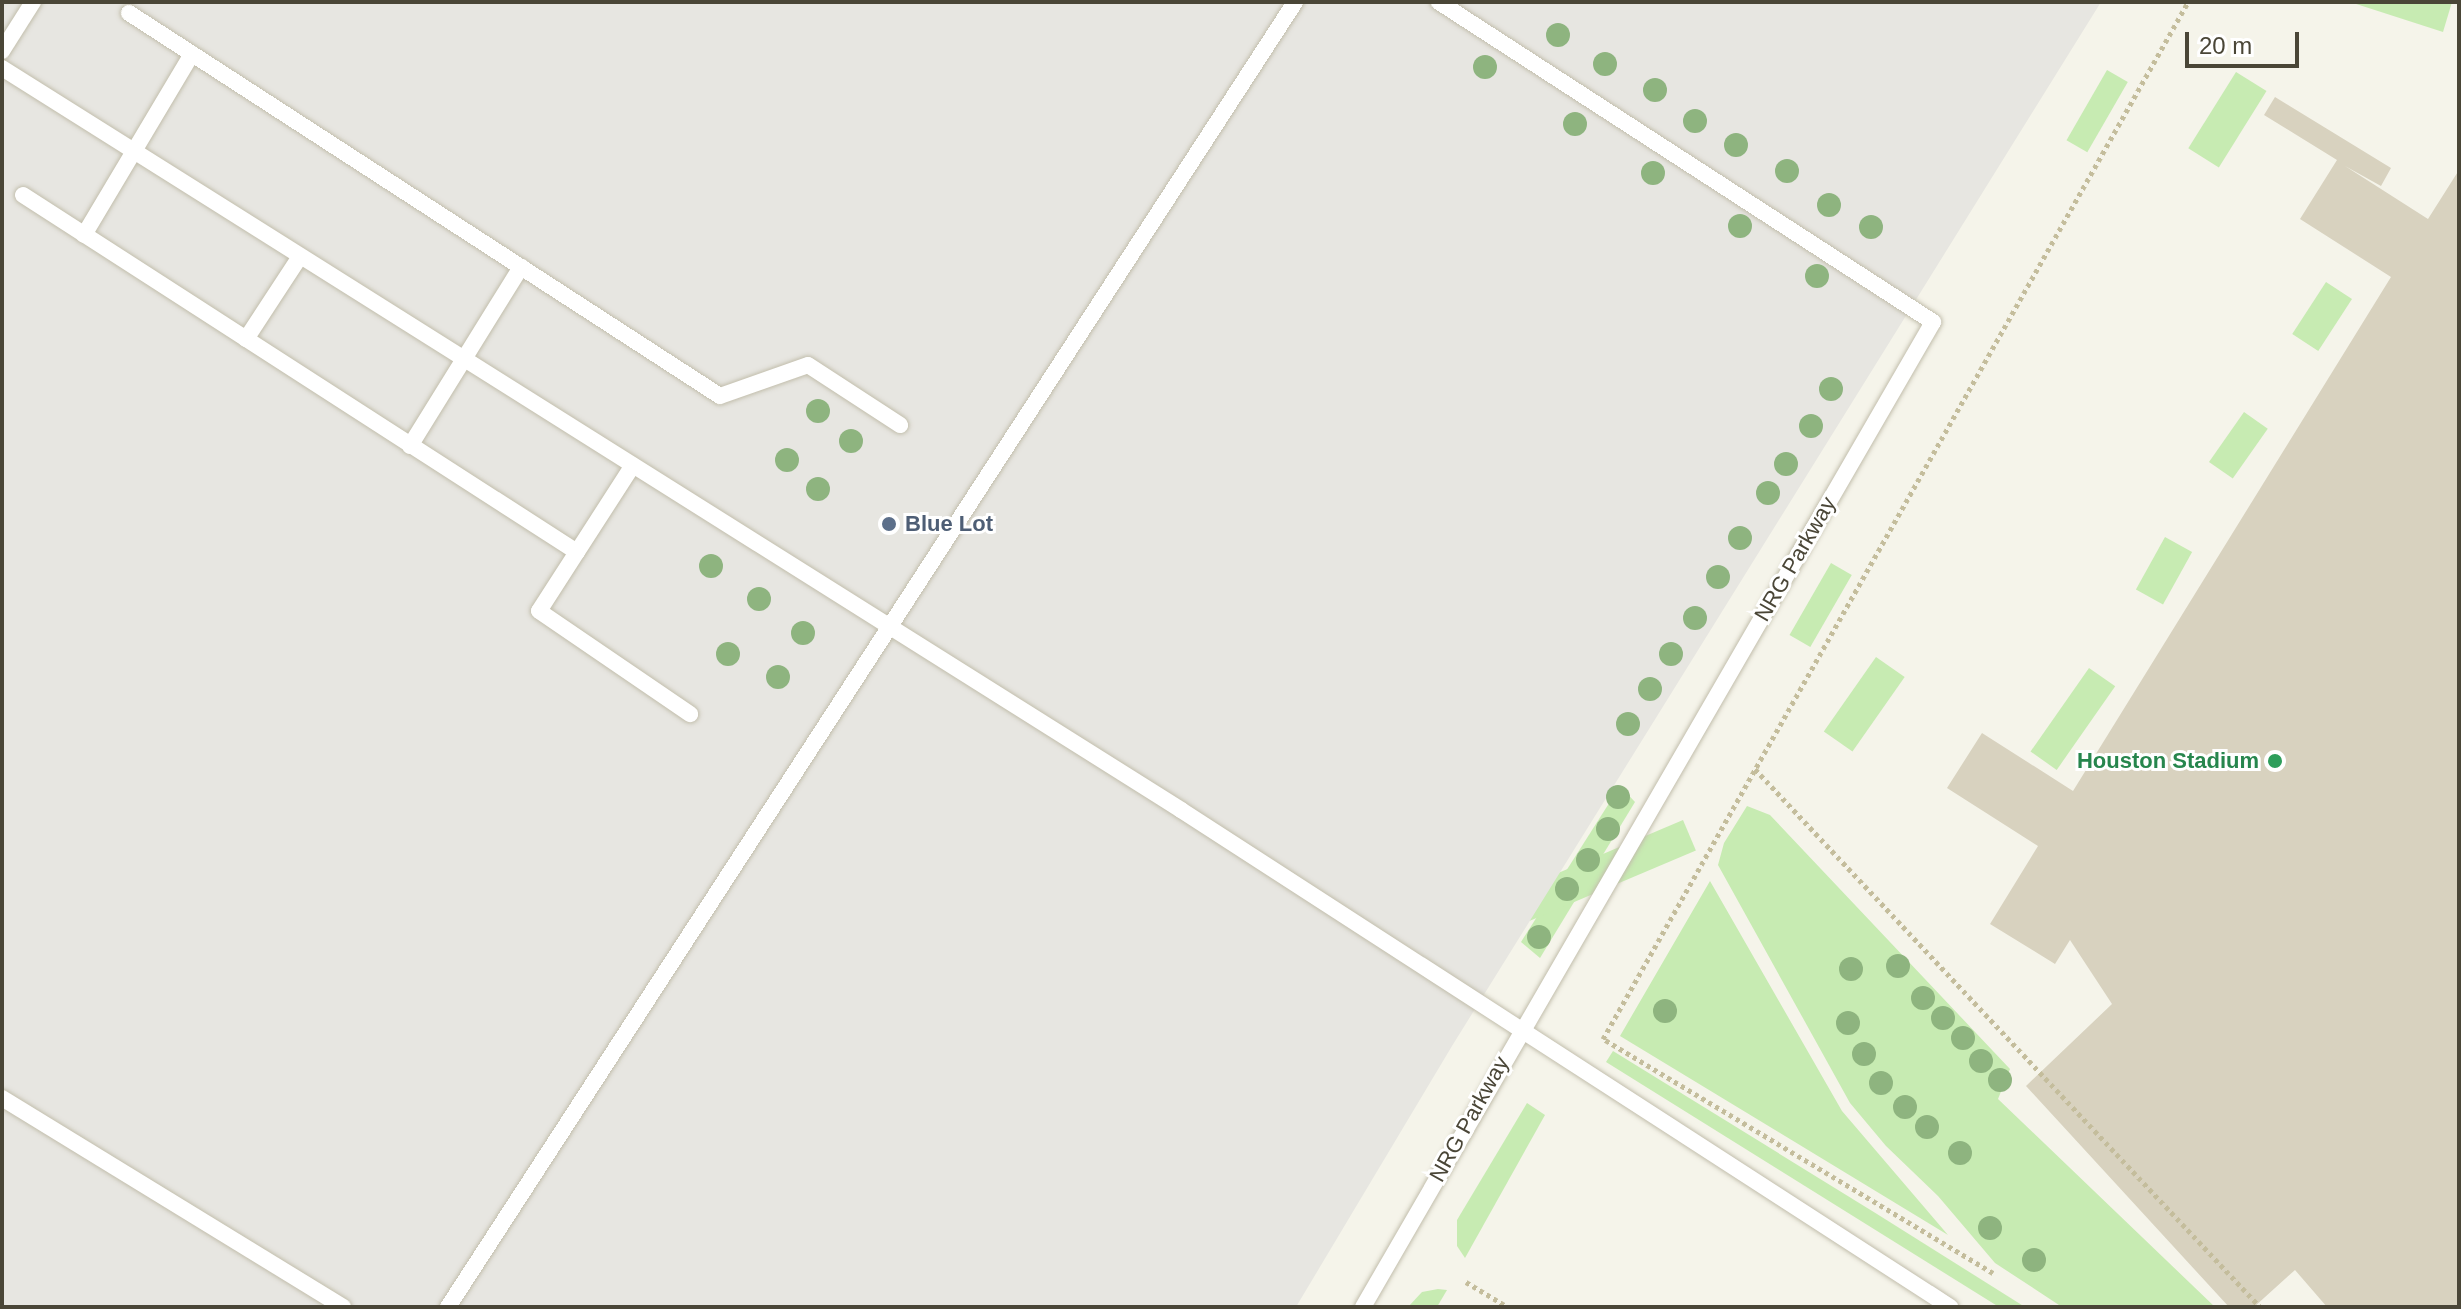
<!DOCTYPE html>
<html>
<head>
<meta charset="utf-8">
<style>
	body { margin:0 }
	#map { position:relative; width:2461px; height:1309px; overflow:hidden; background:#f5f4ea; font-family:Helvetica,sans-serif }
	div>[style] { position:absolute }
	.green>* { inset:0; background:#c7ebb2; transform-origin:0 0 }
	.parking>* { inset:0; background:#e7e6e1 }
	.building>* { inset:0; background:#d8d2bf }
	.path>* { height:5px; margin-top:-2.5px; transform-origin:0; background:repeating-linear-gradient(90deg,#c4bd9c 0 4px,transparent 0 8px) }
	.roads { filter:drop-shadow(0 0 2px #c2beac) drop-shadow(0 0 2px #c2beac) }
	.service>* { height:16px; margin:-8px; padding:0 8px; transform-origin:8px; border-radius:8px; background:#fff }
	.trees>* { width:24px; height:24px; margin:-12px; border-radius:50%; background:#8eb47f }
	.dots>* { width:22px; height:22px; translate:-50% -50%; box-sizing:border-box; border:4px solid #fff; border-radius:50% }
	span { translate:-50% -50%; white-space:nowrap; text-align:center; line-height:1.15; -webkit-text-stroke:6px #fff; paint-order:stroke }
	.service-label { font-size:22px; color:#4e5e75; font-weight:700 }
	.left { translate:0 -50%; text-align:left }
	.street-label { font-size:22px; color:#4a4637 }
	.leisure-label { font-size:22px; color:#27864d; font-weight:700 }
	.right { translate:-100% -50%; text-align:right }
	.frame { position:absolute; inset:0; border:4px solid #4a4637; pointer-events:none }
	.scale { position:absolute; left:2185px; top:32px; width:114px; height:36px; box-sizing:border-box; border:4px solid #4a4637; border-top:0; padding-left:10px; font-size:24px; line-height:28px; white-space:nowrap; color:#4a4637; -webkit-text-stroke:6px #fff; paint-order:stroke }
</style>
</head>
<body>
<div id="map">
	<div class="green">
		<i style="clip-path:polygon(2350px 2px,2452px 2px,2443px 32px)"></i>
		<i style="left:2107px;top:70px;width:24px;height:81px;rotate:30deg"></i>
		<i style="left:2236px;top:72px;width:36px;height:90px;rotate:32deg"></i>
		<i style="left:2326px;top:282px;width:31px;height:62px;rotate:33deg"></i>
		<i style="left:2244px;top:412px;width:29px;height:61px;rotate:35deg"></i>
		<i style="left:2165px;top:537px;width:31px;height:60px;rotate:29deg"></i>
		<i style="left:1831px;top:563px;width:24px;height:83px;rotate:30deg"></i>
		<i style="left:1876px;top:657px;width:35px;height:91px;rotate:35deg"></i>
		<i style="left:2089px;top:668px;width:32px;height:102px;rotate:35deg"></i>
		<i style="clip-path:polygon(1620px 786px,1635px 802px,1540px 958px,1521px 942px)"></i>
		<i style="clip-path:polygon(1747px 806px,1770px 815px,2010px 1069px,1998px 1099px,2215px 1307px,2062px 1307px,1995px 1263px,1938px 1196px,1886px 1146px,1850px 1103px,1718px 865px,1724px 843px)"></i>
		<i style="left:1683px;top:820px;width:33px;height:213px;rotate:67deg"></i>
		<i style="clip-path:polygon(1710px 881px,1842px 1111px,1948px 1235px,1620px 1036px)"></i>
		<i style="clip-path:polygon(1613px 1051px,1877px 1214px,2025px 1307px,1999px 1307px,1606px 1062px)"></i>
		<i style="clip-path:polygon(1527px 1103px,1545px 1115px,1465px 1258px,1457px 1246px,1457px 1220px)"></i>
		<i style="clip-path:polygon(1438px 1289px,1447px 1290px,1437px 1307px,1408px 1307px,1422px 1292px)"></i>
	</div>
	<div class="parking">
		<i style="clip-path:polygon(2px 2px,2101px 2px,1452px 1046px,1296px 1307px,2px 1307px)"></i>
	</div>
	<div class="building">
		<i style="clip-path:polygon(2275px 97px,2391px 168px,2381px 186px,2345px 166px,2428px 219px,2459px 170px,2459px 1307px,2327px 1307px,2295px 1270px,2254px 1307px,2229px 1307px,2026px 1086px,2112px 1004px,2070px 940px,2055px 964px,1990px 924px,2038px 846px,1947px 788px,1982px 733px,2073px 791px,2391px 277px,2300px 219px,2337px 160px,2264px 115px)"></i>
	</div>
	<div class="path">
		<i style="left:1755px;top:769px;width:738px;rotate:46.81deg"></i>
		<i style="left:1993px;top:1273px;width:455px;rotate:-149deg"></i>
		<i style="left:1603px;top:1039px;width:1191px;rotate:-60.57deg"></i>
		<i style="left:1466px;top:1282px;width:49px;rotate:30.8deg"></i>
	</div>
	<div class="roads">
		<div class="service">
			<i style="left:129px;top:13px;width:704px;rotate:32.95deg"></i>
			<i style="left:720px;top:396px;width:93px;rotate:-19.4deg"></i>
			<i style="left:808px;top:365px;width:110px;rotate:33.1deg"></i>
			<i style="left:2px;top:51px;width:58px;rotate:-57.7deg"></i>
			<i style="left:2px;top:68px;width:1393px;rotate:32.18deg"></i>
			<i style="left:1181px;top:810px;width:916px;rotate:32.87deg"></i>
			<i style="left:23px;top:195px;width:659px;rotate:32.8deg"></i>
			<i style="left:577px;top:552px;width:70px;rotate:122.8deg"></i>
			<i style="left:539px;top:611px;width:183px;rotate:34.3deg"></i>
			<i style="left:84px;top:235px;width:211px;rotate:-59.2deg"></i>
			<i style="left:246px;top:339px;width:97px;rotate:-56.8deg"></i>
			<i style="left:410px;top:446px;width:211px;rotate:-58.2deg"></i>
			<i style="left:577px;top:552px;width:103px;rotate:-57.2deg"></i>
			<i style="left:2px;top:1098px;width:400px;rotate:31.5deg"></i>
			<i style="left:448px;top:1307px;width:1556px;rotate:-57.01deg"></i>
			<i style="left:1363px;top:1307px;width:1138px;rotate:-59.94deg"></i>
			<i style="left:1933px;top:322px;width:589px;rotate:-147.07deg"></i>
		</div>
	</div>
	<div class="trees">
		<i style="left:1558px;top:35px"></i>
		<i style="left:1605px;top:64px"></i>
		<i style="left:1485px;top:67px"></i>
		<i style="left:1655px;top:90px"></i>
		<i style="left:1695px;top:121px"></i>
		<i style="left:1575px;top:124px"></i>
		<i style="left:1736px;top:145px"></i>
		<i style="left:1787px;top:171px"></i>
		<i style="left:1653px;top:173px"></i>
		<i style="left:1829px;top:205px"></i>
		<i style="left:1740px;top:226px"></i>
		<i style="left:1871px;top:227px"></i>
		<i style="left:1817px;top:276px"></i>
		<i style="left:1831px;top:389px"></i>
		<i style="left:818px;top:411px"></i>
		<i style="left:1811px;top:426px"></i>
		<i style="left:851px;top:441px"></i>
		<i style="left:787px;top:460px"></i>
		<i style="left:1786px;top:464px"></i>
		<i style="left:818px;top:489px"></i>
		<i style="left:1768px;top:493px"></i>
		<i style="left:1740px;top:538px"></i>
		<i style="left:711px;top:566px"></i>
		<i style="left:1718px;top:577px"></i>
		<i style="left:759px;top:599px"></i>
		<i style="left:1695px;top:618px"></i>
		<i style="left:803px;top:633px"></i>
		<i style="left:728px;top:654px"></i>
		<i style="left:1671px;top:654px"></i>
		<i style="left:778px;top:677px"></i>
		<i style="left:1650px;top:689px"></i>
		<i style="left:1628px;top:724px"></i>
		<i style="left:1618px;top:797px"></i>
		<i style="left:1608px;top:829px"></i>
		<i style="left:1588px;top:860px"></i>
		<i style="left:1567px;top:889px"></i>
		<i style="left:1539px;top:937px"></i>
		<i style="left:1898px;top:966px"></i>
		<i style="left:1851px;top:969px"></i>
		<i style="left:1923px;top:998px"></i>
		<i style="left:1665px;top:1011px"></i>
		<i style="left:1943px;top:1018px"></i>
		<i style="left:1848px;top:1023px"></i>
		<i style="left:1963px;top:1038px"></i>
		<i style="left:1864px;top:1054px"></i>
		<i style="left:1981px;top:1061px"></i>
		<i style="left:2000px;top:1080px"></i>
		<i style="left:1881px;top:1083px"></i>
		<i style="left:1905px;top:1107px"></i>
		<i style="left:1927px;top:1127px"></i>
		<i style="left:1960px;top:1153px"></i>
		<i style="left:1990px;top:1228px"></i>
		<i style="left:2034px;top:1260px"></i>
	</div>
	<div class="dots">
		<i style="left:889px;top:524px;background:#5c6f8a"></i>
		<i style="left:2275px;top:761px;background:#2e9e5b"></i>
	</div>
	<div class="service-label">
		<span class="left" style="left:905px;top:524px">Blue Lot</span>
	</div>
	<div class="street-label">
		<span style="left:1795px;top:559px;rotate:-60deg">NRG Parkway</span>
		<span style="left:1469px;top:1119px;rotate:-61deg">NRG Parkway</span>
	</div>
	<div class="leisure-label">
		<span class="right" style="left:2259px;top:761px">Houston Stadium</span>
	</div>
	<div class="frame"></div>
	<div class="scale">20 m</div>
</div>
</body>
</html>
